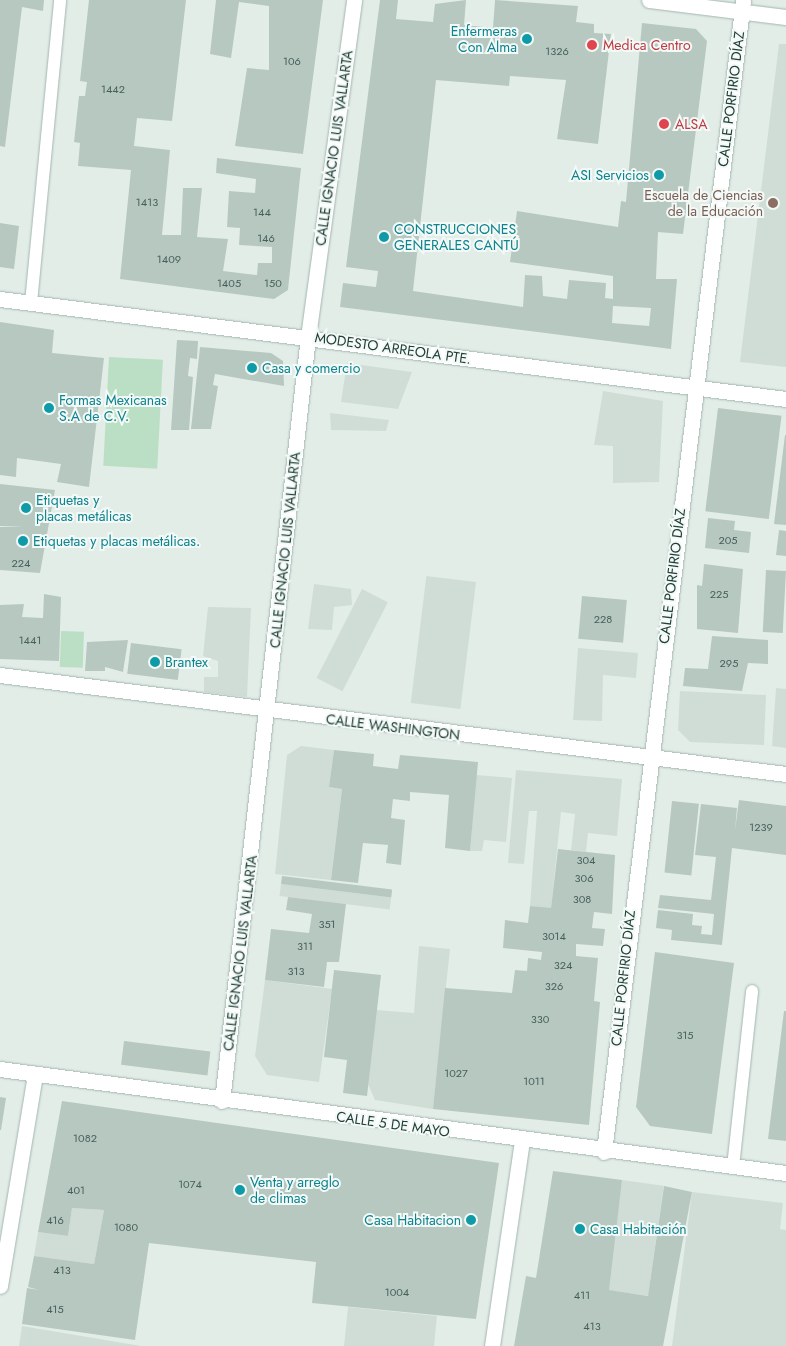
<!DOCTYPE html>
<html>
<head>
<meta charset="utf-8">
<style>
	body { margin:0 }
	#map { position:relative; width:786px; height:1346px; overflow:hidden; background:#e2ede8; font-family:Jost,sans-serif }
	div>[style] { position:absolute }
	.built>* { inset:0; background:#d0ddd7; transform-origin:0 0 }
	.green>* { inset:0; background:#badfc4; transform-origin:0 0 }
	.building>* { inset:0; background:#b7c8c1; transform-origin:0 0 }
	.roads { filter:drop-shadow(0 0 1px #a4b5af) drop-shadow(0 0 1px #a4b5af) }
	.lane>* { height:12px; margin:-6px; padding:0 6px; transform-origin:6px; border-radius:6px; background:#fff }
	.street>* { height:15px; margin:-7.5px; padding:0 7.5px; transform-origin:7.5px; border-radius:7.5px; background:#fff }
	.secondary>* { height:15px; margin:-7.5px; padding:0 7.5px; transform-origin:7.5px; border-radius:7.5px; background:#fff }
	.dots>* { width:14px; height:14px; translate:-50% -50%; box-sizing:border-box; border:2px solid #f3f9f6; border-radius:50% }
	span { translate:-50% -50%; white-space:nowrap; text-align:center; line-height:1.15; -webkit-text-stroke:4px #f3f9f6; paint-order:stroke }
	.number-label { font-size:11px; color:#46615a }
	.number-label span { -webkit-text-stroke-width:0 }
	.culture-label { font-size:14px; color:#0d838f }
	.right { translate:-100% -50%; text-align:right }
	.left { translate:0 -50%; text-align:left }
	.health-label { font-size:14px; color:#be3a42 }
	.street-label { font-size:14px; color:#213f37 }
	.education-label { font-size:14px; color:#785e54 }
</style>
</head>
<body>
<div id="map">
	<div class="built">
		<i style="clip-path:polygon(779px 44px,786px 44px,786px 367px,740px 362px)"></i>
		<i style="clip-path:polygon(347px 363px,412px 372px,398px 409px,341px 402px)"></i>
		<i style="clip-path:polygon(603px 391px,663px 401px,659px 482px,613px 483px,613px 446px,594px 445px)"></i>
		<i style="clip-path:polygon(330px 413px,389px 420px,386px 431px,331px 430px)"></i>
		<i style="left:476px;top:582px;width:128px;height:50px;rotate:97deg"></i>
		<i style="clip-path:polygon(314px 584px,351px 589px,352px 605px,334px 607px,332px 630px,308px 629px)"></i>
		<i style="left:362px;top:589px;width:29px;height:100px;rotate:27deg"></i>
		<i style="clip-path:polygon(208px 607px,251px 608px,247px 697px,204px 692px,204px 677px,218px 677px,218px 661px,203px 656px)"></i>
		<i style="clip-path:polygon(578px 648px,638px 653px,636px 678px,603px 675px,602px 721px,573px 720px)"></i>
		<i style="clip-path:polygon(776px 688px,786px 689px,786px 748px,772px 746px)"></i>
		<i style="clip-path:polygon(680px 691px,766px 695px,764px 745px,690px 742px,678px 730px)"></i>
		<i style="clip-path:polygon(301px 746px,334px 750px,329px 787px,342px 789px,331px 880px,275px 874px,287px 755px)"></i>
		<i style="clip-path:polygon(516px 770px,622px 779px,617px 836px,588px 833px,586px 852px,571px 850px,575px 814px,561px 812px,551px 909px,530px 906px,537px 811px,529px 811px,524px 864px,508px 863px)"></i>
		<i style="clip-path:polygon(476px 775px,512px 778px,506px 842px,484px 840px,482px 851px,470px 851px)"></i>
		<i style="left:281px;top:884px;width:111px;height:12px;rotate:7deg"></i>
		<i style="clip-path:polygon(419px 946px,450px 949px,433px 1109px,375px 1100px,368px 1084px,376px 1010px,414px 1013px)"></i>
		<i style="clip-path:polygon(265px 980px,332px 989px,319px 1082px,267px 1075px,255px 1056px)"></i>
		<i style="left:622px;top:1180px;width:42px;height:111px;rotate:8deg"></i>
		<i style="clip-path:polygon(692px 1192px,783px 1203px,780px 1229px,786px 1230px,786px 1346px,672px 1346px)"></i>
		<i style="clip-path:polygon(72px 1208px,104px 1210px,94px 1264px,34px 1256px,38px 1232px,68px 1236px)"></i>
		<i style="clip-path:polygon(348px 1307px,437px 1316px,434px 1346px,344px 1346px)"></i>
		<i style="clip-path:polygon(22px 1326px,141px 1346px,19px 1346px)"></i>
	</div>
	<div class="green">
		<i style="left:109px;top:357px;width:54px;height:109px;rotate:3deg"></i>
		<i style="left:61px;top:631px;width:23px;height:36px;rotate:2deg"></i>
	</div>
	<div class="building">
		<i style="clip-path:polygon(0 0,44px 0,43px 11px,22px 7px,5px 147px,0 146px)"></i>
		<i style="clip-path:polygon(89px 0,186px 0,172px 121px,137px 118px,134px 146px,170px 150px,162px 235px,181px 235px,183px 188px,202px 188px,197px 237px,228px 239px,223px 271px,257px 275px,258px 263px,272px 263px,272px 247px,239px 245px,240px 228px,227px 227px,229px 191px,255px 193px,256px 179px,216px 173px,217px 158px,301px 168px,288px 290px,274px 299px,120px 279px,131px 170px,78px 166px,80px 143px,74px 142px,79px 96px,85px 96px,87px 82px,80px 81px)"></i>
		<i style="clip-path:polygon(216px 0,323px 0,303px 154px,235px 146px,247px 68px,269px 70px,269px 6px,239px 2px,231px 58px,210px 54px)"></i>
		<i style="clip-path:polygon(evenodd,380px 0,398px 0,396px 19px,433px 22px,435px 4px,466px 0,464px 25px,493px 28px,495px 0,578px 6px,576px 22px,594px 24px,594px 33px,611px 34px,598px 144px,557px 139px,566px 80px,510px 76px,509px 86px,436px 80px,413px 291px,523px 307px,525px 275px,542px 276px,543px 296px,567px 299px,569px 280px,606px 283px,605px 298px,613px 299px,613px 276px,510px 262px,517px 211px,618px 227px,621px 201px,626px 202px,642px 23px,696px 29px,707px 41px,683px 234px,658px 232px,656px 279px,677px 279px,671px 349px,340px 307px,343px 283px,376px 287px,378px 271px,346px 267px,380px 0,613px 306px,651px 308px,649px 326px,612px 323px,613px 306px)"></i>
		<i style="clip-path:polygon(0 223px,19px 226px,14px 269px,0 267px)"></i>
		<i style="clip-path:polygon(0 322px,54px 330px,52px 353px,104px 358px,89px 487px,57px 482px,61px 464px,17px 458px,16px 477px,0 475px)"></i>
		<i style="clip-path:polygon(177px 340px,198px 341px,197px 359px,190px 358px,188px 376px,193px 377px,189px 430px,171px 430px)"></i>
		<i style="clip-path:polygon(200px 347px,271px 353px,283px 361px,284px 386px,215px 374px,213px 385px,218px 386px,211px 429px,191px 429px)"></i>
		<i style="left:718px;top:408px;width:64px;height:104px;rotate:7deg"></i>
		<i style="clip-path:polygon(785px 435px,786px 435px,786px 525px,774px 524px)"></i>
		<i style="clip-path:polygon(0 484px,55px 490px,40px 573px,0 570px,0 527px,24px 527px,0 526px)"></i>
		<i style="clip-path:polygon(708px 518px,735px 521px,734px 530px,751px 532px,749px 553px,705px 548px)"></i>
		<i style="clip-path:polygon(779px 530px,786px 531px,786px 556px,776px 555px)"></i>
		<i style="clip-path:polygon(704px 564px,743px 569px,738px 633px,697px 629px,697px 585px,702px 586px)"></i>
		<i style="left:766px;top:570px;width:20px;height:62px;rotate:3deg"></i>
		<i style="clip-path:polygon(44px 594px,61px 597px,59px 661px,0 659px,0 605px,24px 604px,22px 617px,43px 618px)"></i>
		<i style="left:582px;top:596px;width:45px;height:43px;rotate:5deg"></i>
		<i style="clip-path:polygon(712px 636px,768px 640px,768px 664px,748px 663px,742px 691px,683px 686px,685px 668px,708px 669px)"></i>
		<i style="clip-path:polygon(128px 640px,123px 672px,105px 667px,105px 671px,85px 671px,87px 642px)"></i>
		<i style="left:131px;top:643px;width:51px;height:31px;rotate:7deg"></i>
		<i style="clip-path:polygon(334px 750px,374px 754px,373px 766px,398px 769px,400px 755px,478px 762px,470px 851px,445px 848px,449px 795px,410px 792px,410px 801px,393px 799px,391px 818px,405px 820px,401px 865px,386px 863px,388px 845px,363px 843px,358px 883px,331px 880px,342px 789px,329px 787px)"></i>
		<i style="clip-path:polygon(739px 800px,786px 806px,786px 855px,732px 848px,722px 945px,671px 940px,672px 930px,656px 928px,658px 910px,693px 914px,692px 925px,702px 926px,701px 934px,712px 935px,714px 914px,658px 908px,660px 895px,711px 900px,716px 857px,695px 855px,701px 804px,737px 808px,735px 830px)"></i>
		<i style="left:672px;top:801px;width:27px;height:72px;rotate:6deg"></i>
		<i style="clip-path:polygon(558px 849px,615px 855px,612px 914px,594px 912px,592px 928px,605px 929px,603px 946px,576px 944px,576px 956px,598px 958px,594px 1001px,600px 1002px,589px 1125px,433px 1109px,445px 988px,512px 993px,515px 970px,527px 971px,528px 958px,541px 960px,542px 952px,503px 948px,505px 920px,528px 923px,530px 906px,551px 908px)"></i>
		<i style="left:282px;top:876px;width:111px;height:8px;rotate:7deg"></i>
		<i style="clip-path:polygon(288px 897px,346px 904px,339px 962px,327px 962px,324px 987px,265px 980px,271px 929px,309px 933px,312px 914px,286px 910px)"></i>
		<i style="clip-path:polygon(655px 952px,734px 963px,712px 1134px,650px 1126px,636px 1107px)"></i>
		<i style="clip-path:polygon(334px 970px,381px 975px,367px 1096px,343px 1093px,347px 1060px,324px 1057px)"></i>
		<i style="clip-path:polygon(784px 1011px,786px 1011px,786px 1141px,768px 1139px)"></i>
		<i style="left:124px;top:1041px;width:87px;height:24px;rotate:7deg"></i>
		<i style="clip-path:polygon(0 1097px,6px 1098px,1px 1130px,0 1130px)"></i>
		<i style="clip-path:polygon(62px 1101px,499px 1163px,476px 1319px,312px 1303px,316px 1262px,149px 1243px,135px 1340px,22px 1324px,27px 1288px,39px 1290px,28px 1287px,34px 1256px,94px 1264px,104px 1210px,72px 1208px,68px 1236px,38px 1232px)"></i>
		<i style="clip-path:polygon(553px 1171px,622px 1180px,609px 1290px,648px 1296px,664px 1186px,692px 1192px,663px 1346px,514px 1346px,526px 1276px,536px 1278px)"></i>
	</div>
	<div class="roads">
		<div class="lane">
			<i style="left:31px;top:303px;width:304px;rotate:-84.5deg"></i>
			<i style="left:733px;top:1167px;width:177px;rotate:-83.8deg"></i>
		</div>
		<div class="street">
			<i style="left:0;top:299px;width:792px;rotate:7.25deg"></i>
			<i style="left:0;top:1069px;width:793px;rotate:7.54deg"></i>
			<i style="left:222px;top:1101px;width:769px;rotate:-83.58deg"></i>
			<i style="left:308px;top:337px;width:340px;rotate:-82.2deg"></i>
			<i style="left:604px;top:1152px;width:1160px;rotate:-83.12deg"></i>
			<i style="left:0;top:1286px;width:215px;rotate:-80.6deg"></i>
			<i style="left:492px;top:1346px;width:207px;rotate:-81.7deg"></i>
		</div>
		<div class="secondary">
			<i style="left:649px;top:0;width:138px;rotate:7.1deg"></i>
			<i style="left:0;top:675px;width:792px;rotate:7.18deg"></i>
		</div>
	</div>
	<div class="dots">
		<i style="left:527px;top:39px;background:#0f9aa8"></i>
		<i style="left:592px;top:45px;background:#e0444e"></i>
		<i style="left:664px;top:124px;background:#e0444e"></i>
		<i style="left:659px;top:175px;background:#0f9aa8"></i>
		<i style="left:773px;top:203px;background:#8d6e63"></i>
		<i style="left:384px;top:237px;background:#0f9aa8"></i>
		<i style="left:252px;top:368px;background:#0f9aa8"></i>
		<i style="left:49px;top:408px;background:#0f9aa8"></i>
		<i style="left:26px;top:508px;background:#0f9aa8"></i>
		<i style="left:23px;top:541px;background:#0f9aa8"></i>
		<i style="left:155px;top:662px;background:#0f9aa8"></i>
		<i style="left:240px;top:1190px;background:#0f9aa8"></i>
		<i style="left:471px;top:1220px;background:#0f9aa8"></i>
		<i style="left:580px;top:1229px;background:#0f9aa8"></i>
	</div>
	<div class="number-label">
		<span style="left:557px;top:51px">1326</span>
		<span style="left:292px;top:61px">106</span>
		<span style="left:113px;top:89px">1442</span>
		<span style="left:147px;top:202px">1413</span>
		<span style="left:262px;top:212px">144</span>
		<span style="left:266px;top:238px">146</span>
		<span style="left:169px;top:259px">1409</span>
		<span style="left:229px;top:283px">1405</span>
		<span style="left:273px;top:283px">150</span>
		<span style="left:728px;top:540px">205</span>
		<span style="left:21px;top:563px">224</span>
		<span style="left:719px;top:594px">225</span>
		<span style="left:603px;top:619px">228</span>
		<span style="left:30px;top:640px">1441</span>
		<span style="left:729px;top:663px">295</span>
		<span style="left:761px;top:827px">1239</span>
		<span style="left:586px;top:860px">304</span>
		<span style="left:584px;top:878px">306</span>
		<span style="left:582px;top:899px">308</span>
		<span style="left:327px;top:924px">351</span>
		<span style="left:554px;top:936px">3014</span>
		<span style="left:305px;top:946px">311</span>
		<span style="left:563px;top:965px">324</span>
		<span style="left:296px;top:971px">313</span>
		<span style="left:554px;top:986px">326</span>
		<span style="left:540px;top:1019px">330</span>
		<span style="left:685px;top:1035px">315</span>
		<span style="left:456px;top:1073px">1027</span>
		<span style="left:534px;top:1081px">1011</span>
		<span style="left:85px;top:1138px">1082</span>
		<span style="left:190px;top:1184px">1074</span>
		<span style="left:76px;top:1190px">401</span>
		<span style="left:55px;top:1220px">416</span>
		<span style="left:126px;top:1227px">1080</span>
		<span style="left:62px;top:1270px">413</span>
		<span style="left:397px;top:1292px">1004</span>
		<span style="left:582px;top:1295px">411</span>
		<span style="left:55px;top:1309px">415</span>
		<span style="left:592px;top:1326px">413</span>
	</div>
	<div class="culture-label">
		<span class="right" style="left:517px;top:39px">Enfermeras<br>Con Alma</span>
		<span class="right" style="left:649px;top:175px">ASI Servicios</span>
		<span class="left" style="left:394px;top:237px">CONSTRUCCIONES<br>GENERALES CANTÚ</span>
		<span class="left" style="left:262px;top:368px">Casa y comercio</span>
		<span class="left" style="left:59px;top:408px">Formas Mexicanas<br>S.A de C.V.</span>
		<span class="left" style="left:36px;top:508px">Etiquetas y<br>placas metálicas</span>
		<span class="left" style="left:33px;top:541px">Etiquetas y placas metálicas.</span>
		<span class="left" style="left:165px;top:662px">Brantex</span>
		<span class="left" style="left:250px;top:1190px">Venta y arreglo<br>de climas</span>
		<span class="right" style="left:461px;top:1220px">Casa Habitacion</span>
		<span class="left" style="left:590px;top:1229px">Casa Habitación</span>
	</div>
	<div class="health-label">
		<span class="left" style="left:603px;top:45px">Medica Centro</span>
		<span class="left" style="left:675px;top:124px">ALSA</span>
	</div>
	<div class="street-label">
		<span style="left:731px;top:99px;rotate:-83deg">CALLE PORFIRIO DÍAZ</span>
		<span style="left:334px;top:148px;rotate:-82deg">CALLE IGNACIO LUIS VALLARTA</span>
		<span style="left:393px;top:348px;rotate:8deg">MODESTO ARREOLA PTE.</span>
		<span style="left:285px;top:550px;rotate:-84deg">CALLE IGNACIO LUIS VALLARTA</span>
		<span style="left:672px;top:576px;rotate:-83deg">CALLE PORFIRIO DÍAZ</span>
		<span style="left:393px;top:727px;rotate:7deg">CALLE WASHINGTON</span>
		<span style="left:240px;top:953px;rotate:-83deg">CALLE IGNACIO LUIS VALLARTA</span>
		<span style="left:623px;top:978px;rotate:-84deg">CALLE PORFIRIO DÍAZ</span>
		<span style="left:393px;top:1124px;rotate:8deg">CALLE 5 DE MAYO</span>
	</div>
	<div class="education-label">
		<span class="right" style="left:763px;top:203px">Escuela de Ciencias<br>de la Educación</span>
	</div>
</div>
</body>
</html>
